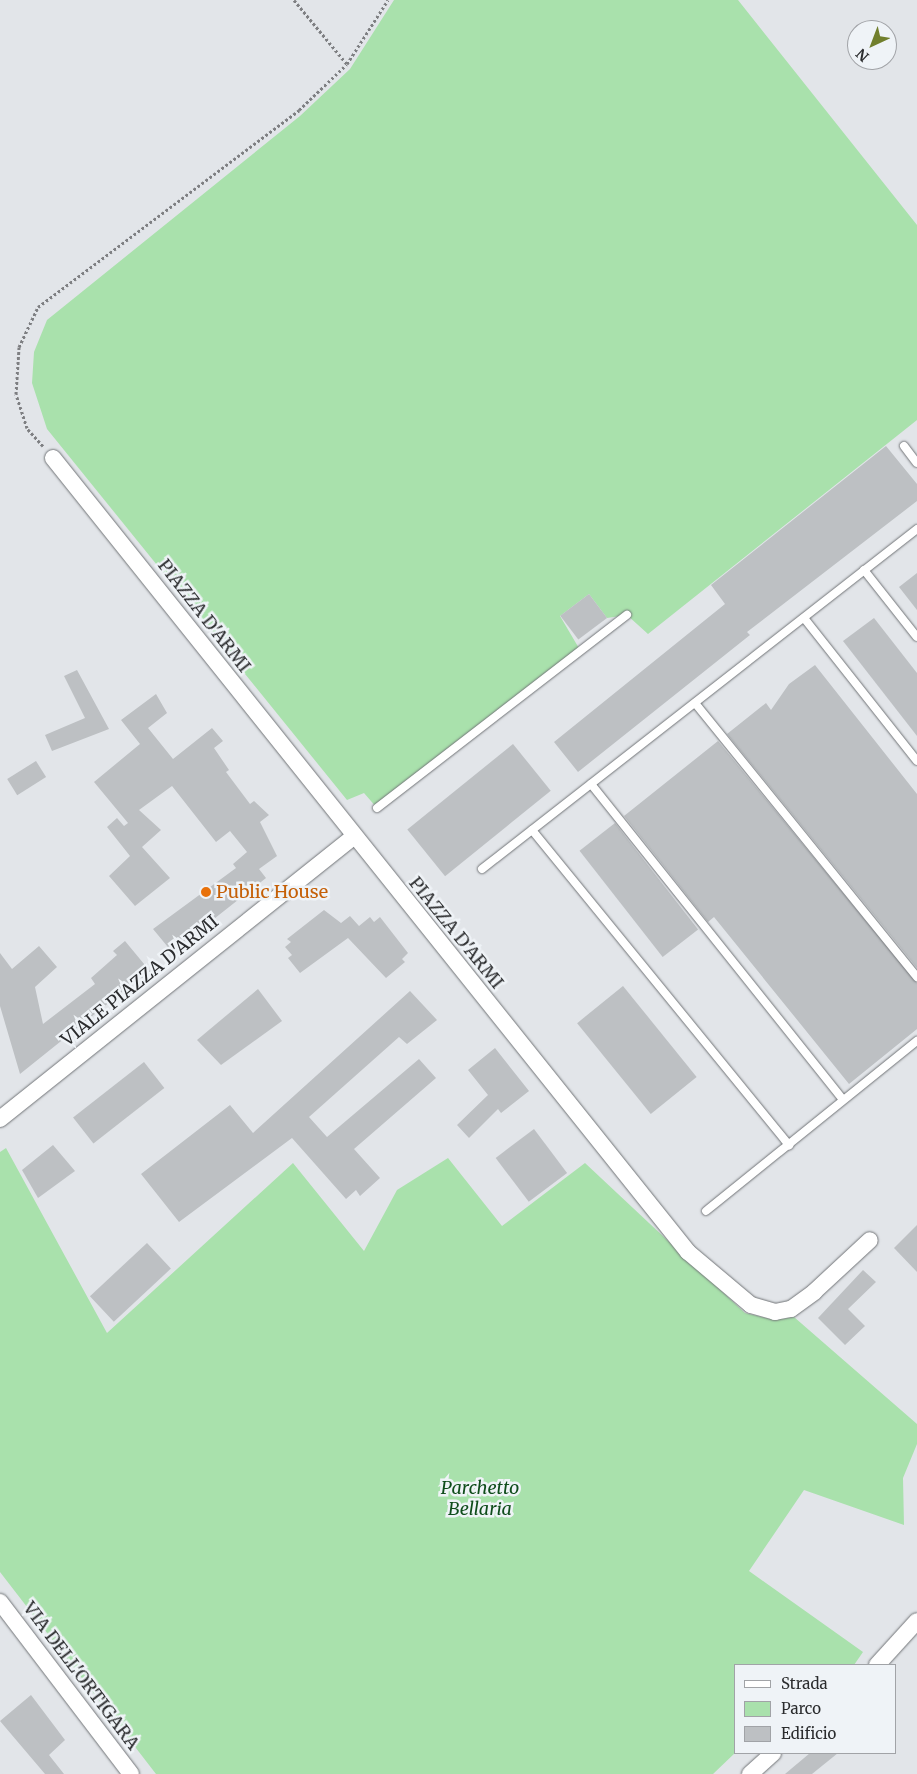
<!DOCTYPE html>
<html>
<head>
<meta charset="utf-8">
<style>
	body { margin:0 }
	#map { position:relative; width:917px; height:1774px; overflow:hidden; background:#e2e5e9; font-family:Merriweather,serif }
	div>[style] { position:absolute }
	.green>* { inset:0; background:#a9e1ac }
	.building>* { inset:0; background:#bdc0c3; transform-origin:0 0 }
	.path>* { height:3px; margin-top:-1.5px; transform-origin:0; background:repeating-linear-gradient(90deg,#7e7f82 0 2.5px,transparent 0 5px) }
	.roads { filter:drop-shadow(0 0 1px #717477) drop-shadow(0 0 1px #717477) }
	.service>* { height:8px; margin:-4px; padding:0 4px; transform-origin:4px; border-radius:4px; background:#fff }
	.minor>* { height:16px; margin:-8px; padding:0 8px; transform-origin:8px; border-radius:8px; background:#fff }
	.dots>* { width:14px; height:14px; translate:-50% -50%; box-sizing:border-box; border:2px solid #eff3f7; border-radius:50% }
	span { translate:-50% -50%; white-space:nowrap; text-align:center; line-height:1.15; -webkit-text-stroke:5px #eff3f7; paint-order:stroke }
	.street-label { font-size:18px; color:#2b2c2e }
	.food-label { font-size:18px; color:#c56008 }
	.left { translate:0 -50%; text-align:left }
	.park-label { font-size:18px; color:#0f4d1b; font-style:italic }
	.legend { position:absolute; left:734px; top:1664px; width:162px; height:90px; box-sizing:border-box; background:#eff3f7; border:1px solid #a1a3a7; margin:0; padding:6px 9px; list-style:none; font-size:15px; color:#2b2c2e }
	.legend li { display:flex; align-items:center; gap:10px; height:25px }
	.legend b { width:25px; border:1px solid #a1a3a7 }
	.north { position:absolute; left:847px; top:20px; width:50px; height:50px; box-sizing:border-box; background:#eff3f7; border:1px solid #a1a3a7; border-radius:50%; rotate:223deg; font-size:14px; font-weight:700; line-height:20px; text-align:center; color:#2b2c2e }
	.north::after { content:''; display:block; margin:auto; width:18px; height:22px; background:#717f2d; clip-path:polygon(50% 0,100% 100%,50% 72%,0 100%) }
</style>
</head>
<body>
<div id="map">
	<div class="green">
		<i style="clip-path:polygon(394px 0,738px 0,917px 225px,917px 420px,648px 634px,627px 615px,607px 618px,589px 594px,560px 616px,580px 650px,377px 808px,364px 793px,347px 800px,47px 429px,32px 383px,34px 352px,47px 320px,300px 116px,350px 69px)"></i>
		<i style="clip-path:polygon(6px 1148px,107px 1333px,293px 1163px,364px 1251px,397px 1190px,448px 1158px,502px 1226px,585px 1163px,745px 1313px,775px 1320px,794px 1317px,917px 1424px,917px 1444px,903px 1478px,904px 1525px,804px 1490px,749px 1571px,863px 1652px,854px 1665px,736px 1665px,736px 1752px,713px 1774px,156px 1774px,0 1572px,0 1152px)"></i>
	</div>
	<div class="building">
		<i style="clip-path:polygon(886px 446px,917px 484px,917px 501px,747px 632px,750px 635px,578px 772px,554px 742px,725px 604px,711px 585px)"></i>
		<i style="clip-path:polygon(917px 573px,917px 610px,899px 587px)"></i>
		<i style="left:589px;top:594px;width:30px;height:36px;rotate:53deg"></i>
		<i style="clip-path:polygon(874px 618px,917px 673px,917px 736px,843px 641px)"></i>
		<i style="clip-path:polygon(815px 665px,917px 794px,917px 968px,727px 734px,766px 703px,771px 710px,789px 684px)"></i>
		<i style="clip-path:polygon(77px 670px,109px 729px,52px 751px,45px 735px,85px 718px,64px 676px)"></i>
		<i style="clip-path:polygon(156px 694px,167px 713px,148px 728px,173px 759px,212px 728px,223px 741px,214px 748px,229px 770px,226px 772px,250px 804px,254px 801px,269px 815px,260px 822px,277px 856px,259px 869px,266px 878px,172px 952px,153px 929px,236px 868px,233px 864px,247px 852px,230px 831px,216px 842px,172px 786px,139px 810px,161px 830px,142px 847px,170px 878px,135px 906px,109px 876px,130px 856px,107px 827px,117px 818px,124px 826px,128px 823px,94px 782px,140px 744px,121px 720px)"></i>
		<i style="clip-path:polygon(718px 741px,917px 983px,917px 1029px,849px 1084px,714px 917px,708px 922px,624px 816px)"></i>
		<i style="left:513px;top:744px;width:60px;height:136px;rotate:51deg"></i>
		<i style="left:36px;top:761px;width:19px;height:34px;rotate:58deg"></i>
		<i style="left:615px;top:823px;width:135px;height:45px;rotate:52deg"></i>
		<i style="clip-path:polygon(324px 910px,341px 923px,350px 916px,359px 926px,370px 917px,374px 922px,380px 917px,408px 953px,402px 959px,405px 962px,386px 978px,348px 938px,300px 973px,288px 958px,292px 955px,285px 947px,291px 942px,287px 939px)"></i>
		<i style="clip-path:polygon(125px 941px,154px 976px,147px 983px,141px 977px,20px 1074px,0 1006px,0 953px,12px 969px,39px 946px,57px 967px,35px 987px,43px 1024px,95px 984px,91px 978px,117px 955px,113px 951px)"></i>
		<i style="left:623px;top:986px;width:117px;height:59px;rotate:51deg"></i>
		<i style="clip-path:polygon(258px 989px,282px 1021px,221px 1065px,197px 1040px)"></i>
		<i style="clip-path:polygon(410px 991px,437px 1020px,407px 1044px,399px 1037px,309px 1117px,327px 1137px,419px 1059px,436px 1078px,354px 1149px,380px 1178px,360px 1196px,356px 1190px,346px 1199px,292px 1138px,179px 1222px,141px 1174px,230px 1105px,253px 1133px)"></i>
		<i style="clip-path:polygon(495px 1048px,529px 1091px,501px 1113px,498px 1109px,469px 1138px,457px 1125px,488px 1095px,468px 1070px)"></i>
		<i style="left:144px;top:1062px;width:33px;height:90px;rotate:52deg"></i>
		<i style="left:534px;top:1129px;width:55px;height:48px;rotate:53deg"></i>
		<i style="clip-path:polygon(53px 1145px,75px 1171px,38px 1198px,22px 1170px)"></i>
		<i style="clip-path:polygon(917px 1225px,917px 1272px,894px 1248px)"></i>
		<i style="left:147px;top:1243px;width:35px;height:78px;rotate:47deg"></i>
		<i style="clip-path:polygon(863px 1270px,876px 1282px,848px 1309px,865px 1326px,845px 1345px,818px 1318px)"></i>
		<i style="clip-path:polygon(31px 1695px,65px 1740px,49px 1755px,64px 1774px,45px 1774px,0 1721px)"></i>
		<i style="clip-path:polygon(810px 1753px,838px 1753px,812px 1774px,785px 1774px)"></i>
	</div>
	<div class="path">
		<i style="left:294px;top:0;width:83px;rotate:50.4deg"></i>
		<i style="left:43px;top:446px;width:24px;rotate:-132deg"></i>
		<i style="left:27px;top:428px;width:36px;rotate:-108deg"></i>
		<i style="left:16px;top:394px;width:47px;rotate:-86.3deg"></i>
		<i style="left:19px;top:347px;width:44px;rotate:-64.6deg"></i>
		<i style="left:38px;top:307px;width:327px;rotate:-37deg"></i>
		<i style="left:299px;top:110px;width:66px;rotate:-43.8deg"></i>
		<i style="left:347px;top:64px;width:76px;rotate:-57.4deg"></i>
	</div>
	<div class="roads">
		<div class="service">
			<i style="left:904px;top:446px;width:21px;rotate:53deg"></i>
			<i style="left:864px;top:570px;width:85px;rotate:51.7deg"></i>
			<i style="left:804px;top:618px;width:182px;rotate:51.7deg"></i>
			<i style="left:695px;top:703px;width:353px;rotate:51deg"></i>
			<i style="left:591px;top:784px;width:404px;rotate:51.4deg"></i>
			<i style="left:377px;top:808px;width:316px;rotate:-37.7deg"></i>
			<i style="left:532px;top:830px;width:407px;rotate:50.8deg"></i>
			<i style="left:482px;top:869px;width:552px;rotate:-38.01deg"></i>
			<i style="left:706px;top:1211px;width:271px;rotate:-38.9deg"></i>
		</div>
		<div class="minor">
			<i style="left:53px;top:458px;width:1017px;rotate:51.35deg"></i>
			<i style="left:688px;top:1252px;width:82px;rotate:40.1deg"></i>
			<i style="left:751px;top:1305px;width:25px;rotate:16deg"></i>
			<i style="left:775px;top:1312px;width:16px;rotate:-11deg"></i>
			<i style="left:791px;top:1309px;width:29px;rotate:-36deg"></i>
			<i style="left:814px;top:1292px;width:76px;rotate:-42.9deg"></i>
			<i style="left:0;top:1119px;width:452px;rotate:-38.6deg"></i>
			<i style="left:0;top:1602px;width:216px;rotate:52.7deg"></i>
			<i style="left:877px;top:1665px;width:59px;rotate:-47.7deg"></i>
			<i style="left:750px;top:1774px;width:31px;rotate:-42deg"></i>
		</div>
	</div>
	<div class="dots">
		<i style="left:206px;top:892px;background:#e8710a"></i>
	</div>
	<div class="street-label">
		<span style="left:204px;top:616px;rotate:52deg">PIAZZA D'ARMI</span>
		<span style="left:456px;top:933px;rotate:51deg">PIAZZA D'ARMI</span>
		<span style="left:140px;top:981px;rotate:-39deg">VIALE PIAZZA D'ARMI</span>
		<span style="left:81px;top:1676px;rotate:53deg">VIA DELL'ORTIGARA</span>
	</div>
	<div class="food-label">
		<span class="left" style="left:216px;top:892px">Public House</span>
	</div>
	<div class="park-label">
		<span style="left:480px;top:1499px">Parchetto<br>Bellaria</span>
	</div>
	<ul class="legend">
	<li><b style="height:6px;background:#fff"></b>Strada</li>
	<li><b style="height:14px;background:#a9e1ac"></b>Parco</li>
	<li><b style="height:14px;background:#bdc0c3"></b>Edificio</li>
	</ul>
	<div class="north">N</div>
</div>
</body>
</html>
